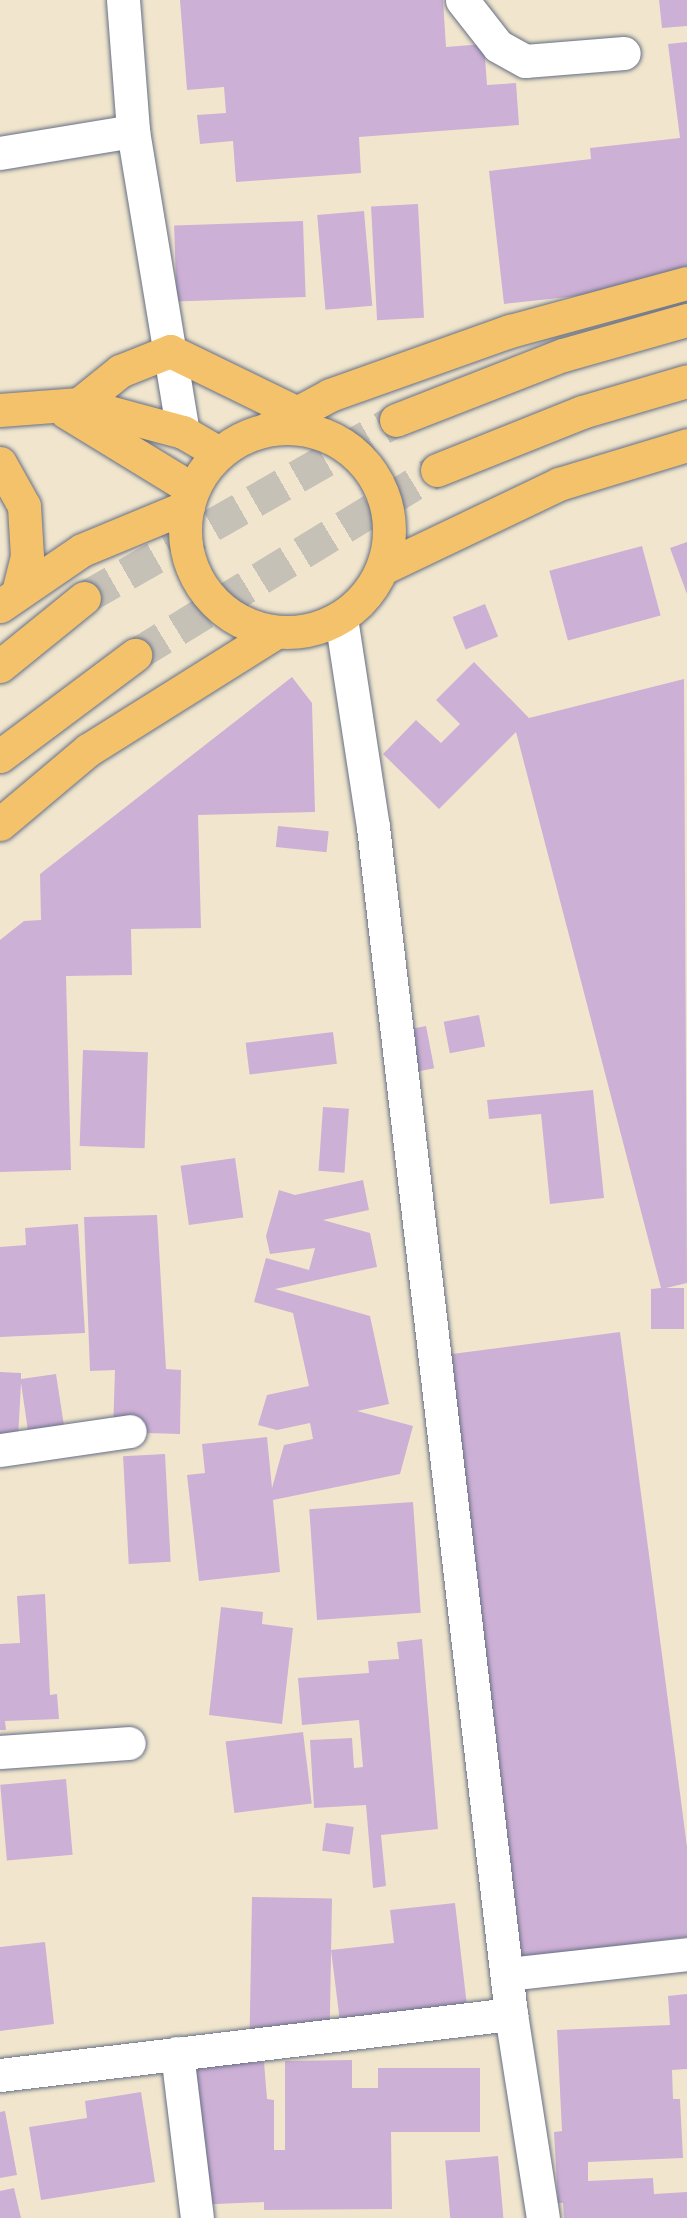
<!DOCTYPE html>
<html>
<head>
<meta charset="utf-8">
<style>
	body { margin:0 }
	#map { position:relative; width:687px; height:2218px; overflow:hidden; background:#f1e6cd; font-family:Mali,sans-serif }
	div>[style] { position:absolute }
	.building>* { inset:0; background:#cdb0d5; transform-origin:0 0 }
	.highway-tunnel>* { height:33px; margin-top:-16.5px; transform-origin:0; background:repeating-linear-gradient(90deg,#c6c1b7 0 33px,transparent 0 49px) }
	.roads { filter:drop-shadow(0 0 2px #666f85) drop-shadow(0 0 2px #666f85) }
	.minor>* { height:33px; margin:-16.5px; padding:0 16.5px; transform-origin:16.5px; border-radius:16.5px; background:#fff }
	.major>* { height:33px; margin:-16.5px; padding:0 16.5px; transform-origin:16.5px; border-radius:16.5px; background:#f4c26a }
	.major>.ring { margin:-16.5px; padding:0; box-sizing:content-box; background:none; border:33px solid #f4c26a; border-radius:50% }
	.highway>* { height:33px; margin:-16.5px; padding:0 16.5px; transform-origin:16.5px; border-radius:16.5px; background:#f4c26a }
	span { translate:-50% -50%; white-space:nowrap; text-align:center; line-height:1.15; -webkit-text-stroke:4.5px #f7f3e8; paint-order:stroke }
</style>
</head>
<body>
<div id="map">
	<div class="building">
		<i style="clip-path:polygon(180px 0,443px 0,446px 47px,484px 44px,487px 85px,516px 83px,519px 125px,359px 137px,361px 173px,236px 182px,233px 141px,200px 144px,197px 115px,226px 113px,224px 87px,187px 90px)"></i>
		<i style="clip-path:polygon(659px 0,687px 0,687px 26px,662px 28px)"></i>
		<i style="clip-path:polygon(687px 42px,687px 284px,504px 304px,489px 171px,591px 159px,590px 148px,680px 138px,668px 44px)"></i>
		<i style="left:418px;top:204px;width:114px;height:47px;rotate:87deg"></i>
		<i style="left:364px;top:211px;width:95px;height:47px;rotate:85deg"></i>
		<i style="left:303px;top:221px;width:76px;height:129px;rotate:88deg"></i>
		<i style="clip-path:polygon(687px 542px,687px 594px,670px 548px)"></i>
		<i style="left:642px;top:546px;width:72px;height:96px;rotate:75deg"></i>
		<i style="left:485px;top:604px;width:35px;height:35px;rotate:68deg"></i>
		<i style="clip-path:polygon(474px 662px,529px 718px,684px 679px,687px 1283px,666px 1288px,684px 1288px,684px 1329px,651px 1329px,651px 1289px,661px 1288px,516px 732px,439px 809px,383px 754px,416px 720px,441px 743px,460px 724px,436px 700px)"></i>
		<i style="clip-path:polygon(292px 677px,312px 703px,315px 812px,198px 815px,201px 928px,131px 929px,132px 975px,66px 976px,71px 1170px,0 1172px,0 940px,24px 921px,41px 920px,40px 874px)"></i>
		<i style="left:278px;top:826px;width:51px;height:21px;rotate:6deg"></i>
		<i style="left:479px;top:1015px;width:32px;height:36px;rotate:79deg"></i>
		<i style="left:426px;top:1026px;width:43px;height:26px;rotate:79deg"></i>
		<i style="left:333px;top:1032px;width:32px;height:88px;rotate:83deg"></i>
		<i style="left:83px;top:1050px;width:65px;height:96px;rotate:2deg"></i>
		<i style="clip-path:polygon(593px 1090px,604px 1198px,550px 1204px,541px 1114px,489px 1119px,487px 1100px)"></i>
		<i style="left:323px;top:1107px;width:26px;height:64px;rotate:4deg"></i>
		<i style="left:235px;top:1158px;width:60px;height:55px;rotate:82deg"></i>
		<i style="clip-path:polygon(363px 1180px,369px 1210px,323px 1220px,370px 1233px,377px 1267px,275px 1289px,370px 1316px,389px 1404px,357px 1411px,413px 1426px,400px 1474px,273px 1500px,280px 1572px,199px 1581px,187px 1475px,205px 1473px,202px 1444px,267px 1437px,272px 1488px,284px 1445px,313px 1439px,310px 1423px,277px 1430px,258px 1425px,267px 1395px,309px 1386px,293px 1313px,254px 1302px,266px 1258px,309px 1270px,315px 1248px,270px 1254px,266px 1236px,279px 1190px,295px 1195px)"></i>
		<i style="clip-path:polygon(157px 1215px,166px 1369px,181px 1370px,180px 1434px,113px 1432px,115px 1370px,90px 1371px,84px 1217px)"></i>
		<i style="clip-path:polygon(78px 1224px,85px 1333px,0 1337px,0 1247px,26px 1245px,25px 1228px)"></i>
		<i style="clip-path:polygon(620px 1332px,687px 1847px,687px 1937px,522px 1958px,444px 1355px)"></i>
		<i style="clip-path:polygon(0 1372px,21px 1373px,21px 1379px,56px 1374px,64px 1426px,28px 1431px,21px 1383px,18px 1439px,0 1438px)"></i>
		<i style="left:165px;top:1454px;width:108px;height:42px;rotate:87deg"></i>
		<i style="left:413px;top:1502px;width:111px;height:104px;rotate:86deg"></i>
		<i style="clip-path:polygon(45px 1594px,50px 1695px,57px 1694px,59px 1719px,5px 1721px,6px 1730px,0 1730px,0 1644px,20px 1643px,17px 1596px)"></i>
		<i style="clip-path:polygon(221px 1607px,263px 1612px,262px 1624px,293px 1628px,282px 1724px,209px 1715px)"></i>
		<i style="clip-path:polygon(422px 1639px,438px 1829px,381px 1835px,386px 1886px,373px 1888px,366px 1805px,314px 1808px,310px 1740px,352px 1738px,354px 1768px,363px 1767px,359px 1720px,302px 1725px,298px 1678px,369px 1673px,368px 1661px,399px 1659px,397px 1642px)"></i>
		<i style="left:303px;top:1732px;width:72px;height:78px;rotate:83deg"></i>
		<i style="left:66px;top:1779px;width:76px;height:66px;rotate:85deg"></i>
		<i style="left:326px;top:1823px;width:28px;height:28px;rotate:8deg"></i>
		<i style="left:252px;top:1897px;width:80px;height:135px;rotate:1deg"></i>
		<i style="clip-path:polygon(455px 1903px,469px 2023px,342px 2038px,331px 1950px,394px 1943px,390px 1910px)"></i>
		<i style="clip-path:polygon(45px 1942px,54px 2024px,0 2031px,0 1947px)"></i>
		<i style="clip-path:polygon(687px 1994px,687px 2069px,672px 2070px,673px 2099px,680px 2099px,683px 2158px,588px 2162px,588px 2181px,653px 2178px,654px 2194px,687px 2192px,687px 2218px,564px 2218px,563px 2203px,558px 2203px,554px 2132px,562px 2131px,557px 2030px,670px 2025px,668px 1996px)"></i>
		<i style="clip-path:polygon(352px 2060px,352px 2088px,378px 2088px,378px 2068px,480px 2068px,480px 2132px,391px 2132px,392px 2209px,264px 2210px,264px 2202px,193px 2205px,187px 2065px,264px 2062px,267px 2099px,274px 2100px,274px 2150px,285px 2150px,285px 2061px)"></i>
		<i style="clip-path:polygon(141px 2092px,155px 2182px,41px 2200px,29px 2127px,87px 2118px,85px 2101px)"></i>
		<i style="clip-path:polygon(5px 2111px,17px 2175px,0 2178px,0 2112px)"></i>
		<i style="left:498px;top:2156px;width:62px;height:53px;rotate:85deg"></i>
		<i style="clip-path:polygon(14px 2188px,21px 2218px,0 2218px,0 2191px)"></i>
	</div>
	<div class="highway-tunnel">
		<i style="left:84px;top:598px;width:359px;rotate:-29.7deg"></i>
		<i style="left:135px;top:655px;width:354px;rotate:-31.5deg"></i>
	</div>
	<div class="roads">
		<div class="minor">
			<i style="left:123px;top:0;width:131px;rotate:85.6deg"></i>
			<i style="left:133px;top:131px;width:305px;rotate:80.6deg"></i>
			<i style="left:462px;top:0;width:58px;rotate:52deg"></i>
			<i style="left:498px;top:46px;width:31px;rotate:29deg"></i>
			<i style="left:525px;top:61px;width:99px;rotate:-4.6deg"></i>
			<i style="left:0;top:153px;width:135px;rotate:-9.4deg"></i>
			<i style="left:341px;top:618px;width:211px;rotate:81.3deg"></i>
			<i style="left:373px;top:827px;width:1195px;rotate:83.37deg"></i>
			<i style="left:511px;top:2014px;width:206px;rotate:81.1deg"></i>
			<i style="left:0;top:1450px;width:131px;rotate:-8.3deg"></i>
			<i style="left:0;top:1752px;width:129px;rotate:-4deg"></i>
			<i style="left:507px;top:1974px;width:181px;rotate:-6.3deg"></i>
			<i style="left:177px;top:2053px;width:166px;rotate:83.1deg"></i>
			<i style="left:0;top:2075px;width:515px;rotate:-6.81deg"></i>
		</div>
		<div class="major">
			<i style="left:79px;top:404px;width:53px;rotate:-38.8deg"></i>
			<i style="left:120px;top:371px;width:54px;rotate:-21.8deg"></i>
			<i style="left:170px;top:351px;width:139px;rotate:26deg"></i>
			<i style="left:0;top:410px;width:79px;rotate:-4.3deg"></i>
			<i style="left:79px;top:404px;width:108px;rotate:15.1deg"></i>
			<i style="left:183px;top:432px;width:42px;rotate:30.3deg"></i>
			<i style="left:66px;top:412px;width:148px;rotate:31.4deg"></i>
			<i class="ring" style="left:185px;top:428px;width:171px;height:171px"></i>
			<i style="left:265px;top:430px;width:74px;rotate:-28.3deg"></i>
			<i style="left:330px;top:395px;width:191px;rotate:-19.6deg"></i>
			<i style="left:510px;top:331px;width:183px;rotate:-15.2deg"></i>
			<i style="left:0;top:463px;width:49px;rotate:60.8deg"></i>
			<i style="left:24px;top:506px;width:50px;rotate:86.6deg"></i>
			<i style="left:27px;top:556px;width:37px;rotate:104deg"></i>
			<i style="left:383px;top:568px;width:195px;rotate:-25.5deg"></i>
			<i style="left:559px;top:484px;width:134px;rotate:-16.9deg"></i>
			<i style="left:0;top:606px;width:99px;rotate:-34.3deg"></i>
			<i style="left:82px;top:550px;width:115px;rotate:-22.5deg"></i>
			<i style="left:0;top:824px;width:115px;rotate:-40.1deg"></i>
			<i style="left:88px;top:750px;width:222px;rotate:-32.1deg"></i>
		</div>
		<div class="highway">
			<i style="left:396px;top:420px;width:179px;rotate:-21.3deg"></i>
			<i style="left:563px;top:355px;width:129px;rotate:-15.8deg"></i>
			<i style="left:437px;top:470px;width:156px;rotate:-21.8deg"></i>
			<i style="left:582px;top:412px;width:109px;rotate:-16.4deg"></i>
			<i style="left:0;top:666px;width:108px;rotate:-39deg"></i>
			<i style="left:0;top:756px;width:169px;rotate:-36.8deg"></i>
		</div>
	</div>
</div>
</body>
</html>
